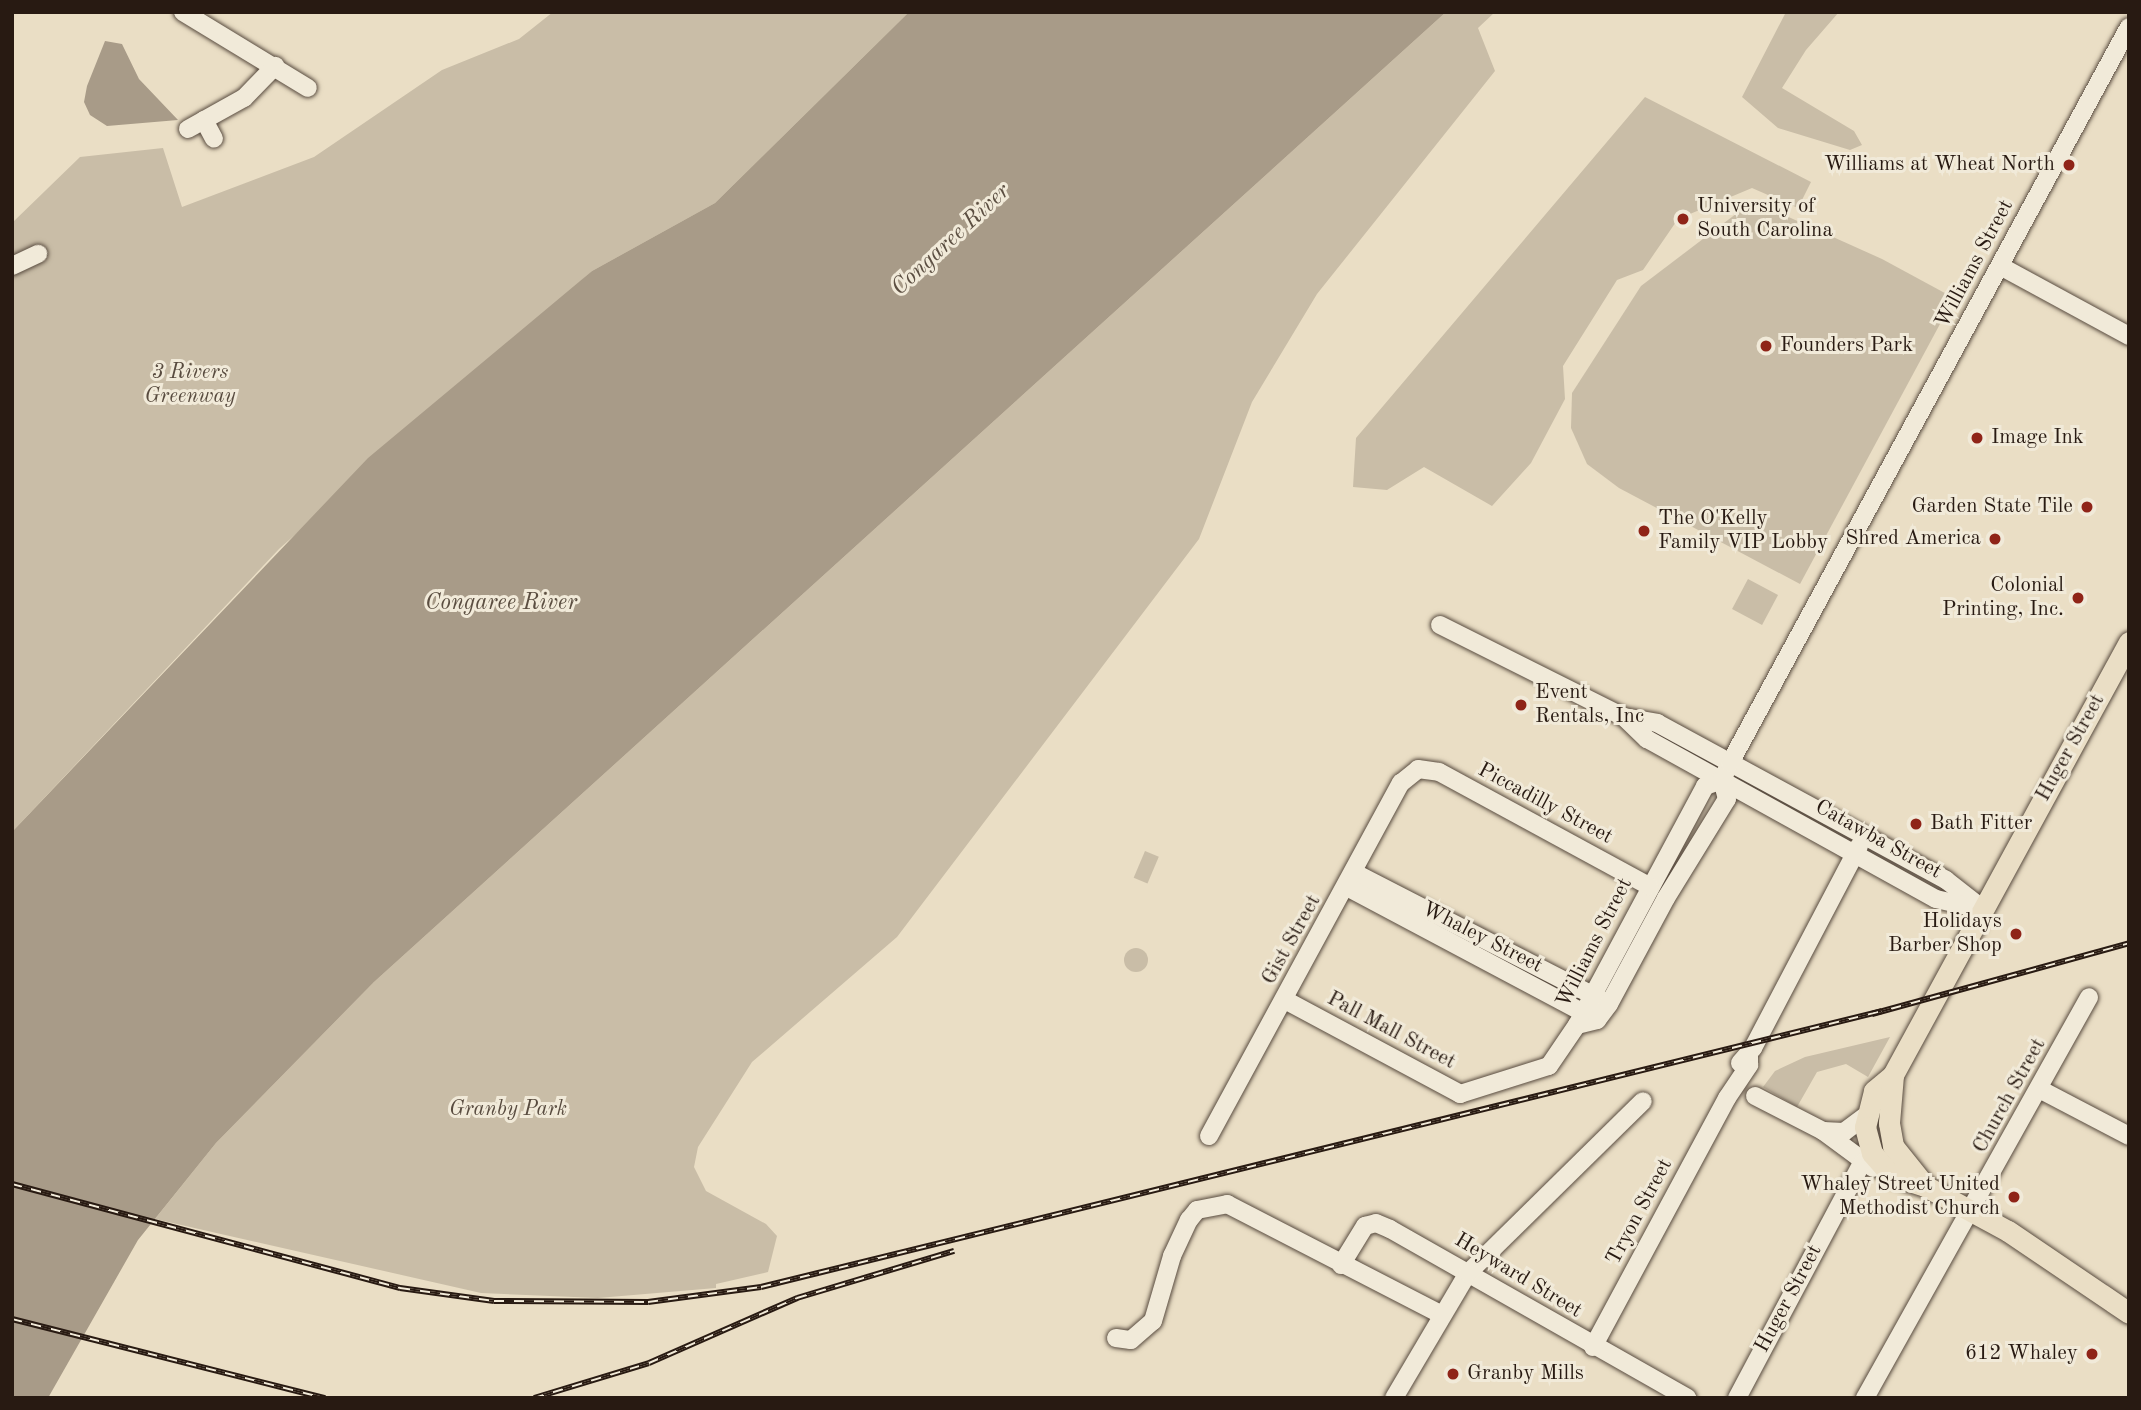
<!DOCTYPE html>
<html>
<head>
<meta charset="utf-8">
<style>
	body { margin:0 }
	#map { position:relative; width:2141px; height:1410px; overflow:hidden; background:#eadec5; font-family:"Old Standard TT",serif }
	div>[style] { position:absolute }
	.green>* { inset:0; background:#c9bda7; transform-origin:0 0 }
	.round { border-radius:50% }
	.water>* { inset:0; background:#a89b88 }
	.roads { filter:drop-shadow(0 0 2px #584b3f) drop-shadow(0 0 2px #584b3f) }
	.minor>* { height:18px; margin:-9px; padding:0 9px; transform-origin:9px; border-radius:9px; background:#f1ead9 }
	.major>* { height:21px; margin:-10.5px; padding:0 10.5px; transform-origin:10.5px; border-radius:10.5px; background:#eadec5 }
	.rail>* { height:6px; margin-top:-3px; transform-origin:0; background:repeating-linear-gradient(90deg,#f1ead9 0 10px,#281a12 0 20px); box-sizing:border-box; border-block:2px solid #281a12 }
	.dots>* { width:19px; height:19px; translate:-50% -50%; box-sizing:border-box; border:4px solid #f1ead9; border-radius:50% }
	span { translate:-50% -50%; white-space:nowrap; text-align:center; line-height:1.15; -webkit-text-stroke:6px #f1ead9; paint-order:stroke }
	.poi-label { font-size:21px; color:#281a12 }
	.right { translate:-100% -50%; text-align:right }
	.left { translate:0 -50%; text-align:left }
	.street-label { font-size:21px; color:#281a12 }
	.park-label { font-size:21px; color:#584b3f; font-style:italic }
	.water-label { font-size:23px; color:#5b4e41; font-style:italic }
	.frame { position:absolute; inset:0; border:14px solid #281a12; pointer-events:none }
</style>
</head>
<body>
<div id="map">
	<div class="green">
		<i style="clip-path:polygon(553px 12px,909px 12px,715px 203px,592px 271px,279px 549px,12px 832px,12px 223px,80px 157px,163px 148px,182px 207px,314px 157px,442px 70px,519px 39px)"></i>
		<i style="clip-path:polygon(1446px 12px,1495px 12px,1478px 28px,1495px 71px,1317px 294px,1252px 402px,1199px 539px,897px 937px,752px 1062px,698px 1147px,694px 1167px,706px 1191px,766px 1224px,777px 1236px,768px 1272px,716px 1284px,716px 1288px,598px 1298px,481px 1293px,155px 1219px,216px 1143px,374px 982px)"></i>
		<i style="clip-path:polygon(1786px 12px,1839px 12px,1806px 50px,1782px 88px,1854px 131px,1862px 145px,1850px 150px,1778px 128px,1742px 97px)"></i>
		<i style="clip-path:polygon(1645px 97px,1811px 182px,1798px 208px,1752px 188px,1678px 219px,1643px 270px,1617px 280px,1563px 366px,1565px 399px,1531px 463px,1492px 506px,1424px 467px,1387px 490px,1353px 487px,1356px 438px)"></i>
		<i style="clip-path:polygon(1753px 201px,1882px 259px,1954px 298px,1800px 584px,1619px 488px,1587px 464px,1571px 428px,1572px 393px,1641px 286px)"></i>
		<i style="left:1748px;top:579px;width:34px;height:34px;rotate:28deg"></i>
		<i style="left:1145px;top:851px;width:15px;height:29px;rotate:23deg"></i>
		<i class="round" style="left:1124px;top:948px;width:24px;height:24px"></i>
		<i style="clip-path:polygon(1890px 1037px,1868px 1077px,1846px 1064px,1817px 1072px,1797px 1107px,1763px 1087px,1775px 1071px,1805px 1057px)"></i>
	</div>
	<div class="water">
		<i style="clip-path:polygon(909px 12px,1446px 12px,374px 982px,216px 1143px,138px 1240px,48px 1398px,12px 1398px,12px 832px,368px 458px,592px 271px,715px 203px)"></i>
		<i style="clip-path:polygon(105px 41px,122px 44px,139px 79px,178px 120px,107px 126px,90px 115px,84px 102px,87px 86px)"></i>
	</div>
	<div class="roads">
		<div class="minor">
			<i style="left:183px;top:12px;width:146px;rotate:31.3deg"></i>
			<i style="left:204px;top:120px;width:21px;rotate:62deg"></i>
			<i style="left:188px;top:129px;width:64px;rotate:-29deg"></i>
			<i style="left:244px;top:98px;width:45px;rotate:-45.9deg"></i>
			<i style="left:12px;top:266px;width:29px;rotate:-25deg"></i>
			<i style="left:2000px;top:266px;width:147px;rotate:28.5deg"></i>
			<i style="left:1440px;top:625px;width:206px;rotate:26.6deg"></i>
			<i style="left:1624px;top:717px;width:34px;rotate:10deg"></i>
			<i style="left:1657px;top:723px;width:329px;rotate:28.5deg"></i>
			<i style="left:1946px;top:880px;width:47px;rotate:38.1deg"></i>
			<i style="left:1624px;top:717px;width:32px;rotate:44deg"></i>
			<i style="left:1647px;top:739px;width:330px;rotate:29deg"></i>
			<i style="left:1936px;top:899px;width:41px;rotate:12.7deg"></i>
			<i style="left:1355px;top:873px;width:276px;rotate:27.2deg"></i>
			<i style="left:1347px;top:887px;width:276px;rotate:28deg"></i>
			<i style="left:1285px;top:1000px;width:199px;rotate:28.2deg"></i>
			<i style="left:1460px;top:1094px;width:93px;rotate:-17.5deg"></i>
			<i style="left:1549px;top:1066px;width:50px;rotate:-55.7deg"></i>
			<i style="left:1577px;top:1025px;width:271px;rotate:-61.8deg"></i>
			<i style="left:1705px;top:786px;width:18px;rotate:-19deg"></i>
			<i style="left:1577px;top:1025px;width:21px;rotate:-14deg"></i>
			<i style="left:1597px;top:1020px;width:20px;rotate:-53deg"></i>
			<i style="left:1609px;top:1004px;width:120px;rotate:-61.7deg"></i>
			<i style="left:1666px;top:898px;width:116px;rotate:-58.4deg"></i>
			<i style="left:1727px;top:799px;width:20px;rotate:-105deg"></i>
			<i style="left:1722px;top:780px;width:19px;rotate:-65deg"></i>
			<i style="left:1730px;top:763px;width:837px;rotate:-61.54deg"></i>
			<i style="left:1740px;top:1063px;width:20px;rotate:-49deg"></i>
			<i style="left:1753px;top:1048px;width:228px;rotate:-62.3deg"></i>
			<i style="left:2041px;top:1090px;width:99px;rotate:27.6deg"></i>
			<i style="left:1755px;top:1096px;width:76px;rotate:27.2deg"></i>
			<i style="left:1823px;top:1131px;width:21px;rotate:3deg"></i>
			<i style="left:1844px;top:1132px;width:26px;rotate:-37deg"></i>
			<i style="left:1823px;top:1131px;width:62px;rotate:36.5deg"></i>
			<i style="left:1209px;top:1136px;width:402px;rotate:-61.5deg"></i>
			<i style="left:1401px;top:783px;width:22px;rotate:-39deg"></i>
			<i style="left:1418px;top:769px;width:21px;rotate:8deg"></i>
			<i style="left:1439px;top:772px;width:239px;rotate:28.5deg"></i>
			<i style="left:1341px;top:1265px;width:46px;rotate:-58.4deg"></i>
			<i style="left:1365px;top:1226px;width:11px;rotate:-15deg"></i>
			<i style="left:1376px;top:1223px;width:15px;rotate:23deg"></i>
			<i style="left:1390px;top:1229px;width:342px;rotate:29.6deg"></i>
			<i style="left:1116px;top:1338px;width:15px;rotate:8deg"></i>
			<i style="left:1131px;top:1340px;width:29px;rotate:-41deg"></i>
			<i style="left:1153px;top:1321px;width:68px;rotate:-73.7deg"></i>
			<i style="left:1172px;top:1256px;width:40px;rotate:-65deg"></i>
			<i style="left:1189px;top:1220px;width:13px;rotate:-51deg"></i>
			<i style="left:1197px;top:1210px;width:31px;rotate:-11deg"></i>
			<i style="left:1227px;top:1204px;width:240px;rotate:27.3deg"></i>
			<i style="left:1593px;top:1347px;width:283px;rotate:-61.7deg"></i>
			<i style="left:1727px;top:1098px;width:40px;rotate:-56deg"></i>
			<i style="left:1749px;top:1065px;width:9px;rotate:-90deg"></i>
			<i style="left:1394px;top:1398px;width:145px;rotate:-59.4deg"></i>
			<i style="left:1468px;top:1273px;width:245px;rotate:-44.5deg"></i>
			<i style="left:1737px;top:1398px;width:266px;rotate:-62deg"></i>
			<i style="left:1865px;top:1398px;width:459px;rotate:-60.8deg"></i>
		</div>
		<div class="major">
			<i style="left:2129px;top:642px;width:493px;rotate:118.6deg"></i>
			<i style="left:1893px;top:1075px;width:25px;rotate:140deg"></i>
			<i style="left:1874px;top:1091px;width:37px;rotate:104deg"></i>
			<i style="left:1865px;top:1127px;width:27px;rotate:75deg"></i>
			<i style="left:1872px;top:1153px;width:29px;rotate:49deg"></i>
			<i style="left:1891px;top:1175px;width:36px;rotate:18deg"></i>
			<i style="left:1925px;top:1186px;width:94px;rotate:28.5deg"></i>
			<i style="left:2008px;top:1231px;width:146px;rotate:34.1deg"></i>
			<i style="left:1893px;top:1075px;width:48px;rotate:94.8deg"></i>
			<i style="left:1889px;top:1123px;width:23px;rotate:80deg"></i>
			<i style="left:1893px;top:1146px;width:51px;rotate:51.3deg"></i>
		</div>
	</div>
	<div class="rail">
		<i style="left:1872px;top:1014px;width:267px;rotate:-15.4deg"></i>
		<i style="left:12px;top:1184px;width:402px;rotate:15deg"></i>
		<i style="left:400px;top:1288px;width:95px;rotate:7.9deg"></i>
		<i style="left:494px;top:1301px;width:154px;rotate:0.4deg"></i>
		<i style="left:648px;top:1302px;width:114px;rotate:-7.6deg"></i>
		<i style="left:761px;top:1287px;width:1154px;rotate:-13.83deg"></i>
		<i style="left:12px;top:1319px;width:323px;rotate:14.2deg"></i>
		<i style="left:534px;top:1398px;width:120px;rotate:-16.9deg"></i>
		<i style="left:649px;top:1363px;width:162px;rotate:-23.7deg"></i>
		<i style="left:797px;top:1298px;width:164px;rotate:-16.7deg"></i>
	</div>
	<div class="dots">
		<i style="left:2069px;top:165px;background:#8f2418"></i>
		<i style="left:1683px;top:219px;background:#8f2418"></i>
		<i style="left:1766px;top:346px;background:#8f2418"></i>
		<i style="left:1977px;top:438px;background:#8f2418"></i>
		<i style="left:2087px;top:507px;background:#8f2418"></i>
		<i style="left:1644px;top:531px;background:#8f2418"></i>
		<i style="left:1995px;top:539px;background:#8f2418"></i>
		<i style="left:2078px;top:598px;background:#8f2418"></i>
		<i style="left:1521px;top:705px;background:#8f2418"></i>
		<i style="left:1916px;top:824px;background:#8f2418"></i>
		<i style="left:2016px;top:934px;background:#8f2418"></i>
		<i style="left:2014px;top:1197px;background:#8f2418"></i>
		<i style="left:2092px;top:1354px;background:#8f2418"></i>
		<i style="left:1453px;top:1374px;background:#8f2418"></i>
	</div>
	<div class="poi-label">
		<span class="right" style="left:2055px;top:165px">Williams at Wheat North</span>
		<span class="left" style="left:1697px;top:219px">University of<br>South Carolina</span>
		<span class="left" style="left:1780px;top:346px">Founders Park</span>
		<span class="left" style="left:1991px;top:438px">Image Ink</span>
		<span class="right" style="left:2073px;top:507px">Garden State Tile</span>
		<span class="left" style="left:1658px;top:531px">The O'Kelly<br>Family VIP Lobby</span>
		<span class="right" style="left:1981px;top:539px">Shred America</span>
		<span class="right" style="left:2064px;top:598px">Colonial<br>Printing, Inc.</span>
		<span class="left" style="left:1535px;top:705px">Event<br>Rentals, Inc</span>
		<span class="left" style="left:1930px;top:824px">Bath Fitter</span>
		<span class="right" style="left:2002px;top:934px">Holidays<br>Barber Shop</span>
		<span class="right" style="left:2000px;top:1197px">Whaley Street United<br>Methodist Church</span>
		<span class="right" style="left:2078px;top:1354px">612 Whaley</span>
		<span class="left" style="left:1467px;top:1374px">Granby Mills</span>
	</div>
	<div class="street-label">
		<span style="left:1975px;top:264px;rotate:-62deg">Williams Street</span>
		<span style="left:2071px;top:748px;rotate:-61deg">Huger Street</span>
		<span style="left:1545px;top:804px;rotate:28deg">Piccadilly Street</span>
		<span style="left:1878px;top:840px;rotate:29deg">Catawba Street</span>
		<span style="left:1482px;top:938px;rotate:27deg">Whaley Street</span>
		<span style="left:1292px;top:940px;rotate:-61deg">Gist Street</span>
		<span style="left:1595px;top:943px;rotate:-63deg">Williams Street</span>
		<span style="left:1391px;top:1031px;rotate:28deg">Pall Mall Street</span>
		<span style="left:2010px;top:1096px;rotate:-61deg">Church Street</span>
		<span style="left:1640px;top:1212px;rotate:-62deg">Tryon Street</span>
		<span style="left:1518px;top:1276px;rotate:31deg">Heyward Street</span>
		<span style="left:1789px;top:1299px;rotate:-62deg">Huger Street</span>
	</div>
	<div class="park-label">
		<span style="left:190px;top:385px">3 Rivers<br>Greenway</span>
		<span style="left:508px;top:1110px">Granby Park</span>
	</div>
	<div class="water-label">
		<span style="left:951px;top:240px;rotate:-43deg">Congaree River</span>
		<span style="left:501px;top:603px">Congaree River</span>
	</div>
	<div class="frame"></div>
</div>
</body>
</html>
